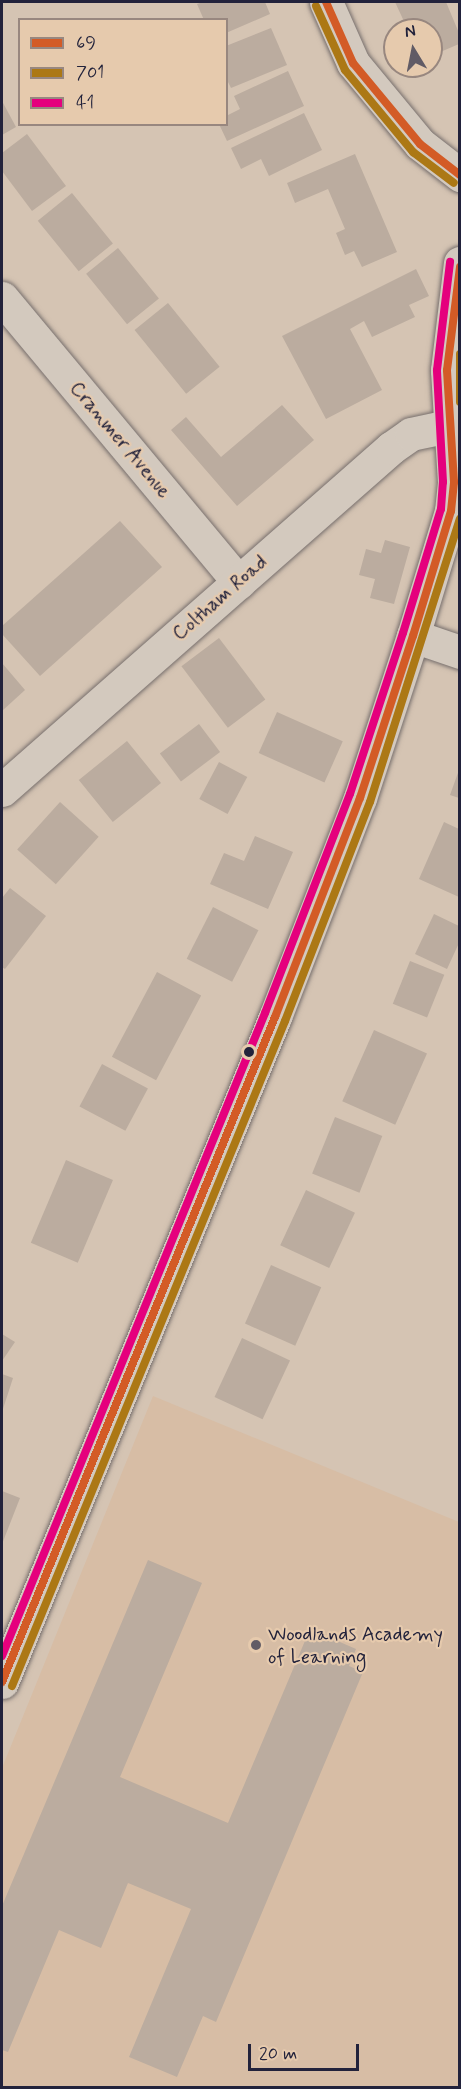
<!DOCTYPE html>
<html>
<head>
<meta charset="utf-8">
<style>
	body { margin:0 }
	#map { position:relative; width:461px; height:2089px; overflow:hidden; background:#d5c4b3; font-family:Mynerve,sans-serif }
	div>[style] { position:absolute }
	.built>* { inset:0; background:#d7bda5 }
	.building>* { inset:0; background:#bbac9f; transform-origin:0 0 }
	.roads { filter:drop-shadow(0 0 2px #776f6d) drop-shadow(0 0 2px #776f6d) }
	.street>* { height:33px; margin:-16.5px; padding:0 16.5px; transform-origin:16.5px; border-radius:16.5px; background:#d3c9be }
	.secondary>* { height:33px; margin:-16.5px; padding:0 16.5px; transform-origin:16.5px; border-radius:16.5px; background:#d3c9be }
	.bus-1>* { height:8px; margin:-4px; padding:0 4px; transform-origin:4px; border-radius:4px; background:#d35b26 }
	.bus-2>* { height:8px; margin:-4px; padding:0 4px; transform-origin:4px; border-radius:4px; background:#ac7815 }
	.bus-3>* { height:8px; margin:-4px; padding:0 4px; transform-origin:4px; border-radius:4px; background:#e5007d }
	.dots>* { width:16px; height:16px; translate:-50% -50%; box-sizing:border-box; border:3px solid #e6caad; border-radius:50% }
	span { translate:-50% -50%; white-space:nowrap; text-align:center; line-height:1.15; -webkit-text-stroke:4.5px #e6caad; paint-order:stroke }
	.street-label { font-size:20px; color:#22223b }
	.poi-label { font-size:20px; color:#22223b }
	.left { translate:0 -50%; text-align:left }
	.frame { position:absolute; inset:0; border:3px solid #22223b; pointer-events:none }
	.legend { position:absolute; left:18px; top:18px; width:210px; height:108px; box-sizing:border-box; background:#e6caad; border:2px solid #98877f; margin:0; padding:8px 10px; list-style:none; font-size:18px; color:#22223b }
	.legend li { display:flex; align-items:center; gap:12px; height:30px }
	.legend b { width:30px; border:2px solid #98877f }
	.north { position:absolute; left:383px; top:18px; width:60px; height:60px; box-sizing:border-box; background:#e6caad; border:2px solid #98877f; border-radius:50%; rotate:350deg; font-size:16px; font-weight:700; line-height:24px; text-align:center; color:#22223b }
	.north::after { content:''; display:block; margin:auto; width:21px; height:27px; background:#615b65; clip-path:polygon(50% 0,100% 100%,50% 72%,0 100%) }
	.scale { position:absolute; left:248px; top:2044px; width:111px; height:27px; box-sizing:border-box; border:3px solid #22223b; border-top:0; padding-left:8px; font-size:18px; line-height:21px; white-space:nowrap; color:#22223b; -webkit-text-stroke:4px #e6caad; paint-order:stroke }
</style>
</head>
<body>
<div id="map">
	<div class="built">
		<i style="clip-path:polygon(153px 1396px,459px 1522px,459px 2087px,2px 2088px,2px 1768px)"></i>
	</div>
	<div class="building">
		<i style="clip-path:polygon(203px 2px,265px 2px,270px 14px,226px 33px,226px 20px,204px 20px,197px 4px)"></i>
		<i style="clip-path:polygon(395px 2px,446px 2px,459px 33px,459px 44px,431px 56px,431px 30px,408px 30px)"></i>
		<i style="clip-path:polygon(271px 28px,287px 65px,231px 88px,226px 78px,226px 46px)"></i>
		<i style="clip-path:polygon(288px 71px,304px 106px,227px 141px,219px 124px,226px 124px,226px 116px,240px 109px,234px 96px)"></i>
		<i style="clip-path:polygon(2px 101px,16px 127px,2px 135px)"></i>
		<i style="clip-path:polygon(304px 113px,322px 150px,269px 176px,261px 159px,241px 169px,231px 148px)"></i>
		<i style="clip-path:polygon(27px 134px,66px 186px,32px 211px,2px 171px,2px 153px)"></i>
		<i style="clip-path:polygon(355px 154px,397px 252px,362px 267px,354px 251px,345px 255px,336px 233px,345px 229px,328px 189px,295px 203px,287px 183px)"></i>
		<i style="left:72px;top:193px;width:65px;height:44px;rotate:51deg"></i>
		<i style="left:118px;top:248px;width:65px;height:41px;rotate:51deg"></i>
		<i style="clip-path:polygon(416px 269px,429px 296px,409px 305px,415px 317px,372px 337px,364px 321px,350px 329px,382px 390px,326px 419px,282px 336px)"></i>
		<i style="left:168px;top:303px;width:82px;height:43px;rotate:51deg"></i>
		<i style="clip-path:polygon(282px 405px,314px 440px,237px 506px,171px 430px,186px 417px,221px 457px)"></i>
		<i style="clip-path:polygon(120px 521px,162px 567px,40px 676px,2px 634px,2px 626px)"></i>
		<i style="clip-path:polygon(385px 540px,410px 547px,394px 604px,370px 598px,375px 579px,359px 575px,366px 549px,381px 553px)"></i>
		<i style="left:219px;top:638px;width:77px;height:47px;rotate:53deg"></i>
		<i style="clip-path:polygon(2px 663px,25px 690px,2px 711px)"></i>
		<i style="left:277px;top:712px;width:72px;height:45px;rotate:24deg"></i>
		<i style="left:199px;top:724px;width:35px;height:49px;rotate:53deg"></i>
		<i style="left:127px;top:741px;width:54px;height:62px;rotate:51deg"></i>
		<i style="left:219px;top:762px;width:32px;height:42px;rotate:28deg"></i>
		<i style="clip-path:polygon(459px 770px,459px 798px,450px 795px)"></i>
		<i style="left:60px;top:802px;width:52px;height:64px;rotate:42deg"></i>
		<i style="clip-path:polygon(444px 822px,459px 829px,459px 897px,419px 879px)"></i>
		<i style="clip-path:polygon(255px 836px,293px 852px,268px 909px,210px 884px,224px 853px,244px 861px)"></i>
		<i style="clip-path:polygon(10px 888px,46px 916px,5px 969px,2px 967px,2px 898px)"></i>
		<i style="left:213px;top:907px;width:51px;height:58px;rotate:27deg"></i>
		<i style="clip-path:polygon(434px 914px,459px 926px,459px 943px,447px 969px,415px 954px)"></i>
		<i style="left:410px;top:961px;width:37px;height:46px;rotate:22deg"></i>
		<i style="left:157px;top:972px;width:50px;height:96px;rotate:28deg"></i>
		<i style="left:374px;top:1030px;width:58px;height:78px;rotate:24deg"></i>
		<i style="left:102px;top:1064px;width:52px;height:48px;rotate:28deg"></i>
		<i style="left:335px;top:1117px;width:51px;height:61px;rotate:22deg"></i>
		<i style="left:66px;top:1160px;width:51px;height:90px;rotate:23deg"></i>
		<i style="left:306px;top:1190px;width:54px;height:61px;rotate:25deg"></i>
		<i style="left:271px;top:1265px;width:55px;height:64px;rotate:24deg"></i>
		<i style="clip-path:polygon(2px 1334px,15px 1342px,2px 1361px)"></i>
		<i style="left:242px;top:1338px;width:53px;height:65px;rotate:25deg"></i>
		<i style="clip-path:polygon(2px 1374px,13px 1378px,2px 1412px)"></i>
		<i style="clip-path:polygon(2px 1491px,20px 1498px,2px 1544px)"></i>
		<i style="clip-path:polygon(148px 1560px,202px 1583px,120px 1777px,228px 1823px,310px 1629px,356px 1649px,349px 1666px,363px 1672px,216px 2022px,203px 2016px,177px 2077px,129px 2057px,191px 1909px,128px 1883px,101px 1948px,59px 1930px,8px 2052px,2px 2050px,2px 1906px)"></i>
	</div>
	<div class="roads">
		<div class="street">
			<i style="left:2px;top:298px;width:370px;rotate:50.2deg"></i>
			<i style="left:413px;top:636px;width:50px;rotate:18.8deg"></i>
			<i style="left:2px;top:790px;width:518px;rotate:-41.32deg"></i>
			<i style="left:391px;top:448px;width:24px;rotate:-35deg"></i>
			<i style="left:411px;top:434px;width:40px;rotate:-12deg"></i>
		</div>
		<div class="secondary">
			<i style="left:326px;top:2px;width:67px;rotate:66.1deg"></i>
			<i style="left:353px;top:63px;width:105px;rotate:50.4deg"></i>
			<i style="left:420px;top:144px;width:51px;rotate:37.8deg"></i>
			<i style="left:2px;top:1682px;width:719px;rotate:-67.68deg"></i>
			<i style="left:275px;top:1017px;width:235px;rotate:-68.8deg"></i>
			<i style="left:360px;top:798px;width:170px;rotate:-71.9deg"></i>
			<i style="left:413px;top:636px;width:131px;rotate:-73.1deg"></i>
			<i style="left:451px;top:511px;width:29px;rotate:-84deg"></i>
			<i style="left:454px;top:482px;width:112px;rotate:-93.6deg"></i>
			<i style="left:447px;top:370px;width:108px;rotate:-83.1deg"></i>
		</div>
	</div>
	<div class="bus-1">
		<i style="left:326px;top:2px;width:67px;rotate:66.1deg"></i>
		<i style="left:353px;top:63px;width:105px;rotate:50.4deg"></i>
		<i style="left:420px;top:144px;width:51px;rotate:37.8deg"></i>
		<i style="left:2px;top:1682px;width:719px;rotate:-67.68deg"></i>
		<i style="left:275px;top:1017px;width:235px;rotate:-68.8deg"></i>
		<i style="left:360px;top:798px;width:170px;rotate:-71.9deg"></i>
		<i style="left:413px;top:636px;width:131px;rotate:-73.1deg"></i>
		<i style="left:451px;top:511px;width:29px;rotate:-84deg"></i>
		<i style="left:454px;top:482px;width:112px;rotate:-93.6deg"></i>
		<i style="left:447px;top:370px;width:104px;rotate:-82.8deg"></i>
	</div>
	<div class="bus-2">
		<i style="left:316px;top:6px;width:70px;rotate:65.6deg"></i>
		<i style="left:345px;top:70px;width:107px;rotate:50.3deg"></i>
		<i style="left:413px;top:152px;width:51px;rotate:37.1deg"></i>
		<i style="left:460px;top:354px;width:48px;rotate:90deg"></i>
		<i style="left:12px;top:1686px;width:719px;rotate:-67.68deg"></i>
		<i style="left:285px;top:1021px;width:235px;rotate:-68.8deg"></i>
		<i style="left:370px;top:802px;width:297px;rotate:-72.4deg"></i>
	</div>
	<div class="bus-3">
		<i style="left:2px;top:1656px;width:695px;rotate:-67.75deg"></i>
		<i style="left:265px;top:1013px;width:235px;rotate:-68.8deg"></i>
		<i style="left:350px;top:794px;width:169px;rotate:-71.8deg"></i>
		<i style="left:403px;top:633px;width:130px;rotate:-73deg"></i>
		<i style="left:441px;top:509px;width:27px;rotate:-86deg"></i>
		<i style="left:443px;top:482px;width:112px;rotate:-93.1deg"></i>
		<i style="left:437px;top:370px;width:109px;rotate:-83.1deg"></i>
	</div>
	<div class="dots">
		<i style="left:249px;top:1052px;background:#22223b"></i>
		<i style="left:256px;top:1645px;background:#615b65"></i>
	</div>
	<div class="street-label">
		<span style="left:120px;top:440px;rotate:50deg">Cranmer Avenue</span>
		<span style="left:220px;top:598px;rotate:-41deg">Coltham Road</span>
	</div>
	<div class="poi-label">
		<span class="left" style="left:268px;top:1646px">Woodlands Academy<br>of Learning</span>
	</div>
	<div class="frame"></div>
	<ul class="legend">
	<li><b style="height:8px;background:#d35b26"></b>69</li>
	<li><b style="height:8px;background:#ac7815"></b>701</li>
	<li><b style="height:8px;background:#e5007d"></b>41</li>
	</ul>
	<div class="north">N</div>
	<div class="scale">20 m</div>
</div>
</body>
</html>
